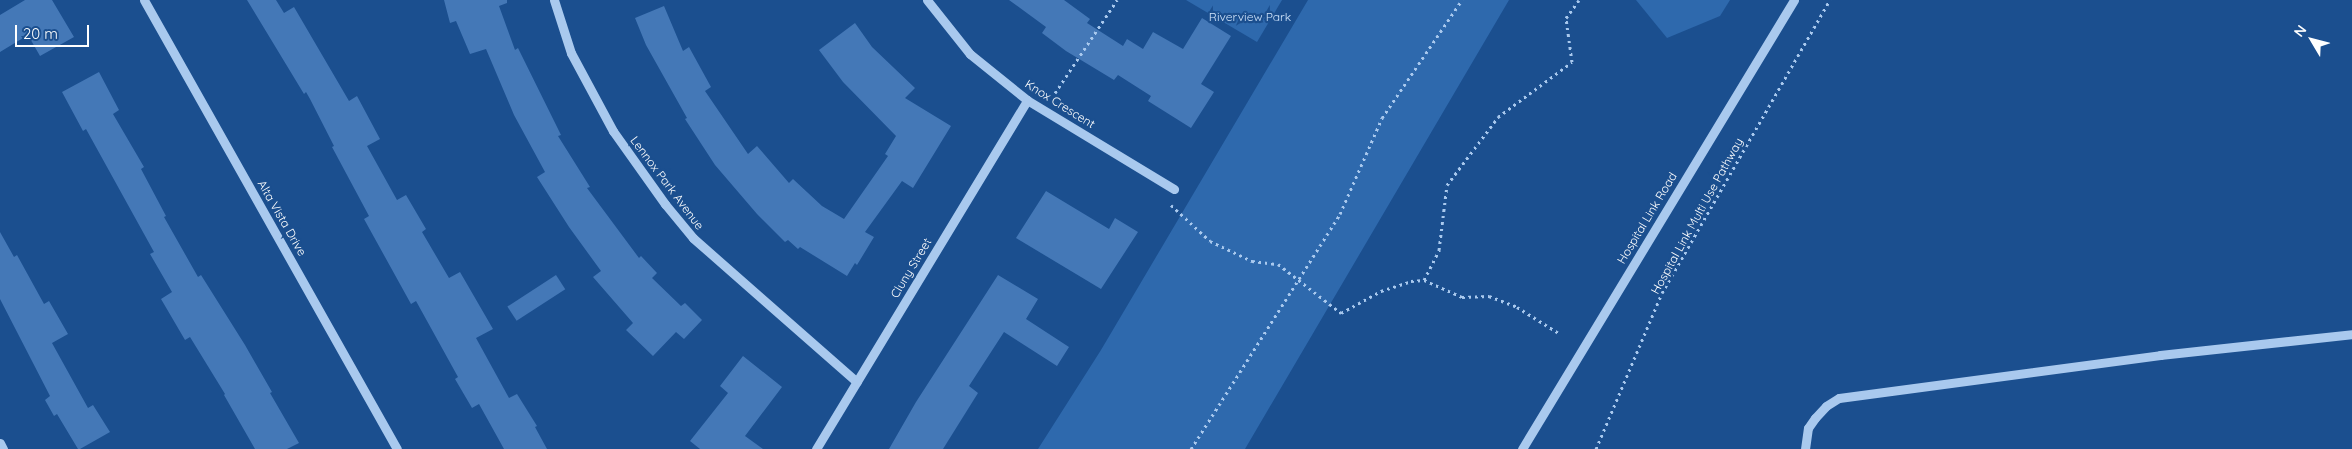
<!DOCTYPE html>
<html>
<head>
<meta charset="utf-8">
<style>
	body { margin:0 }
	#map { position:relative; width:2352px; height:449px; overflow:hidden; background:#1b4f8f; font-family:Quicksand,sans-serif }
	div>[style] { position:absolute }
	.green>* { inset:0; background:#2e69ad }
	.building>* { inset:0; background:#4478b7; transform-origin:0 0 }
	.path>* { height:3px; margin-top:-1.5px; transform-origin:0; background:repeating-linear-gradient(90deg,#a9c9ee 0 2.5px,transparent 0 6.5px) }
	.minor>* { height:9px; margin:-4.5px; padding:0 4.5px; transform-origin:4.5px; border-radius:4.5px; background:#a9c9ee }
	span { translate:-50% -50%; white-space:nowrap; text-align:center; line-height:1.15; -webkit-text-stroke:4.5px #1b4f8f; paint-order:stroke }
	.park-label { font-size:12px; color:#cfe3fa }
	.street-label { font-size:12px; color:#fff }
	.north { position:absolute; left:2287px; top:15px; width:50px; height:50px; -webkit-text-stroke:4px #1b4f8f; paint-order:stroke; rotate:307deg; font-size:14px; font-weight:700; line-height:20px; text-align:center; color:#fff }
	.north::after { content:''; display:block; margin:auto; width:18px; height:22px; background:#fff; clip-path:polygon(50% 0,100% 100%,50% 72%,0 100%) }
	.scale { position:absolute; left:15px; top:25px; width:74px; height:22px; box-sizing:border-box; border:2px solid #fff; border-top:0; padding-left:6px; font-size:15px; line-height:18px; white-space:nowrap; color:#fff; -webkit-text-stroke:4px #1b4f8f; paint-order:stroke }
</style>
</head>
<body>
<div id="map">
	<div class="green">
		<i style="clip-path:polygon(1186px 0,1282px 0,1257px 42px)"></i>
		<i style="clip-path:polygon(1308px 0,1509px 0,1245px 449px,1038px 449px,1101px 350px)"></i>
		<i style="clip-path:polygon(1636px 0,1730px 0,1720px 16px,1667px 38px)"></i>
	</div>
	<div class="building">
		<i style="clip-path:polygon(25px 0,52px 0,74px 37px,40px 56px,28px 35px,0 52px,0 15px)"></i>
		<i style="clip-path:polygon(247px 0,276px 0,284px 13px,294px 7px,349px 101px,357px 96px,380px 139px,367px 146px,397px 200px,406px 195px,426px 229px,422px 232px,449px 278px,460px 272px,493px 329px,476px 338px,509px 398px,517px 394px,537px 426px,535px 427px,547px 449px,504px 449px,479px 404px,472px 408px,455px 379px,458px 377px,416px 301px,411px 304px,364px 219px,369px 216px,332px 147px,334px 146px,310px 99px,306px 92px,304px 94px)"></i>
		<i style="clip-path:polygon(444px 0,507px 0,507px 3px,499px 6px,515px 50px,518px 48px,561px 135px,558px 136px,590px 187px,587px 188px,639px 258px,641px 256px,657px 273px,652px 278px,681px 306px,685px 303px,702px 320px,684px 339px,676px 332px,653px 356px,626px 330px,633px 323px,593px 277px,601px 271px,569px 227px,537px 177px,545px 172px,514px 115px,486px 49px,470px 54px,456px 21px,450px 23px)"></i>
		<i style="clip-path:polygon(1009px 0,1064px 0,1090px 19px,1087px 23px,1123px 46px,1127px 39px,1143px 49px,1153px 32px,1183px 49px,1202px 18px,1231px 36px,1201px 84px,1214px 92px,1191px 128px,1148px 101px,1151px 96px,1118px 75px,1114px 80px,1066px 51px,1042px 33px,1046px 27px)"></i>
		<i style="clip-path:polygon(664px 6px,683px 51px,689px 47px,711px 87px,705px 91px,748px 154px,757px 146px,789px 183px,793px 179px,822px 206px,844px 219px,888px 156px,885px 154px,896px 136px,843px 82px,819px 50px,855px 23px,872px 47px,915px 88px,905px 98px,951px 126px,913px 188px,902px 181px,865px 232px,874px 237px,857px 265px,855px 263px,847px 276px,800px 247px,798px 249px,788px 240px,785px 242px,757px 214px,715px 165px,685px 119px,687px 118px,646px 45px,635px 18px)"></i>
		<i style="clip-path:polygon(99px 72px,119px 110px,113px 114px,144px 167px,141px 169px,166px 216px,164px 217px,198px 277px,201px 275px,245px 345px,272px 392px,270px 393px,299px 443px,287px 449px,255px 449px,224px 395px,225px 394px,190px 337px,185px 340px,161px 299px,172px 292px,150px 254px,154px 252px,86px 129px,83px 131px,62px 92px)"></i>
		<i style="clip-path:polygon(1046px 191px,1109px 229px,1115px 218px,1138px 232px,1101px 289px,1016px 238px)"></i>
		<i style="clip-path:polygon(0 232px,14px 257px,17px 255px,44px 304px,49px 301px,68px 334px,52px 343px,88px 408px,93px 405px,110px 432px,80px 449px,78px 449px,57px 414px,54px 416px,45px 400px,50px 396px,0 299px)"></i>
		<i style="left:556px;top:275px;width:17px;height:58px;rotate:57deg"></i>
		<i style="clip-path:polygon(998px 275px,1038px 299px,1026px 319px,1069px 347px,1057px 366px,1004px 332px,969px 386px,978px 393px,943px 449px,889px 449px,916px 402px)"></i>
		<i style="clip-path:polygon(743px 356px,782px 387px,745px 436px,763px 449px,700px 449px,690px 441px,728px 393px,720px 386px)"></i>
	</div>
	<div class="path">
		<i style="left:1055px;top:93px;width:112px;rotate:-56.3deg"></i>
		<i style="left:1171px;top:205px;width:53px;rotate:42.7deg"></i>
		<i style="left:1210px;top:241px;width:47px;rotate:25.5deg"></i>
		<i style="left:1252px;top:261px;width:26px;rotate:7deg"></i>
		<i style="left:1278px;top:264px;width:80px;rotate:37.9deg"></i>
		<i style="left:1341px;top:313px;width:46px;rotate:-28.8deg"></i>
		<i style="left:1381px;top:291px;width:32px;rotate:-18deg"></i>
		<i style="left:1411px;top:281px;width:13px;rotate:-4deg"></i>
		<i style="left:1424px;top:280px;width:42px;rotate:24.1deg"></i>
		<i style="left:1462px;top:297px;width:27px;rotate:-2deg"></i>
		<i style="left:1489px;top:296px;width:30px;rotate:21deg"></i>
		<i style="left:1517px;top:307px;width:51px;rotate:32.1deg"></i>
		<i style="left:1424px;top:280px;width:34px;rotate:-63deg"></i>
		<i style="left:1439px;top:250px;width:65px;rotate:-83deg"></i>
		<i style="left:1447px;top:185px;width:85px;rotate:-53.1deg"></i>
		<i style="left:1498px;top:117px;width:92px;rotate:-36.6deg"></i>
		<i style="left:1572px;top:62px;width:44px;rotate:-97.8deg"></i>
		<i style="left:1566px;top:18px;width:22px;rotate:-54deg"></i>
		<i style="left:1191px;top:449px;width:278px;rotate:-57.6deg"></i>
		<i style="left:1340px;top:214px;width:105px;rotate:-66.4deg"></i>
		<i style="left:1382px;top:118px;width:143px;rotate:-55.9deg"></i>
		<i style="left:1596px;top:449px;width:169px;rotate:-67.1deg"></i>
		<i style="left:1662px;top:293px;width:338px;rotate:-60.2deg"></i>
	</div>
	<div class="minor">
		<i style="left:144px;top:0;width:515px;rotate:60.6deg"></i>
		<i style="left:554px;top:0;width:56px;rotate:72.2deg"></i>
		<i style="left:571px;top:53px;width:89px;rotate:61.7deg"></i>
		<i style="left:613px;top:131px;width:90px;rotate:54.5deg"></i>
		<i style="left:665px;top:204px;width:44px;rotate:50.5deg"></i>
		<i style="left:693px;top:238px;width:218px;rotate:41.3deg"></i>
		<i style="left:927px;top:0;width:69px;rotate:51.5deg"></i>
		<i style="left:970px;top:54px;width:73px;rotate:38.9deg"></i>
		<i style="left:1027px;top:100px;width:172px;rotate:31.2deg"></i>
		<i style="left:0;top:443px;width:7px;rotate:63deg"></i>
		<i style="left:816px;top:449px;width:408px;rotate:-58.8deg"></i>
		<i style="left:1522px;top:449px;width:525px;rotate:-58.79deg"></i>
		<i style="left:1805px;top:449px;width:21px;rotate:-82deg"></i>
		<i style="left:1808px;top:428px;width:12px;rotate:-55deg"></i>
		<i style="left:1815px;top:418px;width:16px;rotate:-47deg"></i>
		<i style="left:1826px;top:406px;width:15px;rotate:-32deg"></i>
		<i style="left:1839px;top:398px;width:324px;rotate:-7.6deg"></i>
		<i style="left:2160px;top:355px;width:193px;rotate:-6.2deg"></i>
	</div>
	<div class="park-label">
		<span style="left:1250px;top:17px">Riverview Park</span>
	</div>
	<div class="street-label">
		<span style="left:1060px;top:104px;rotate:32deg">Knox Crescent</span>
		<span style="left:667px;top:183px;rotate:53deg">Lennox Park Avenue</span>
		<span style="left:1697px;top:216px;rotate:-61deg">Hospital Link Multi Use Pathway</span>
		<span style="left:282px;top:218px;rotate:60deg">Alta Vista Drive</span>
		<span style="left:1647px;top:218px;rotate:-59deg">Hospital Link Road</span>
		<span style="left:911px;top:268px;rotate:-59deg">Cluny Street</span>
	</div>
	<div class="north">N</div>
	<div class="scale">20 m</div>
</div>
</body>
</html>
